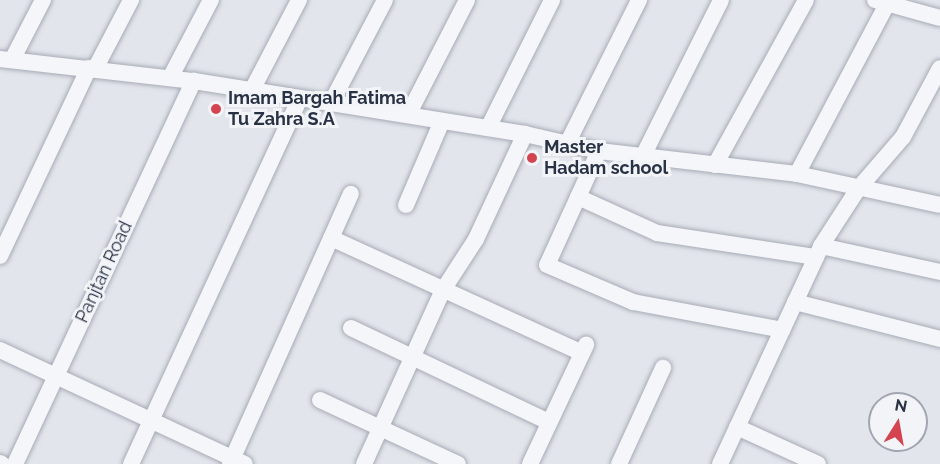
<!DOCTYPE html>
<html>
<head>
<meta charset="utf-8">
<style>
	body { margin:0 }
	#map { position:relative; width:940px; height:464px; overflow:hidden; background:#e2e5eb; font-family:Raleway,sans-serif }
	div>[style] { position:absolute }
	.roads { filter:drop-shadow(0 0 2px #a7abb6) drop-shadow(0 0 2px #a7abb6) }
	.minor>* { height:16px; margin:-8px; padding:0 8px; transform-origin:8px; border-radius:8px; background:#f5f6f9 }
	.dots>* { width:16px; height:16px; translate:-50% -50%; box-sizing:border-box; border:3px solid #f2f4f8; border-radius:50% }
	span { translate:-50% -50%; white-space:nowrap; text-align:center; line-height:1.15; -webkit-text-stroke:6px #f2f4f8; paint-order:stroke }
	.poi-label { font-size:18px; color:#293144; font-weight:700 }
	.left { translate:0 -50%; text-align:left }
	.street-label { font-size:18px; color:#293144 }
	.north { position:absolute; left:868px; top:392px; width:60px; height:60px; box-sizing:border-box; background:#f2f4f8; border:2px solid #a2a6b0; border-radius:50%; rotate:11deg; font-size:16px; font-weight:700; line-height:24px; text-align:center; color:#293144 }
	.north::after { content:''; display:block; margin:auto; width:21px; height:27px; background:#d44450; clip-path:polygon(50% 0,100% 100%,50% 72%,0 100%) }
</style>
</head>
<body>
<div id="map">
	<div class="roads">
		<div class="minor">
			<i style="left:875px;top:0;width:67px;rotate:15.5deg"></i>
			<i style="left:0;top:59px;width:195px;rotate:6.5deg"></i>
			<i style="left:194px;top:81px;width:335px;rotate:9.1deg"></i>
			<i style="left:525px;top:134px;width:76px;rotate:12.9deg"></i>
			<i style="left:599px;top:151px;width:199px;rotate:6.6deg"></i>
			<i style="left:797px;top:174px;width:146px;rotate:12.2deg"></i>
			<i style="left:12px;top:60px;width:68px;rotate:-62.7deg"></i>
			<i style="left:95px;top:69px;width:78px;rotate:-62.4deg"></i>
			<i style="left:170px;top:78px;width:88px;rotate:-62.3deg"></i>
			<i style="left:252px;top:90px;width:102px;rotate:-62.4deg"></i>
			<i style="left:331px;top:103px;width:116px;rotate:-62.3deg"></i>
			<i style="left:408px;top:115px;width:129px;rotate:-62.8deg"></i>
			<i style="left:488px;top:128px;width:143px;rotate:-63.4deg"></i>
			<i style="left:567px;top:144px;width:161px;rotate:-63.4deg"></i>
			<i style="left:599px;top:151px;width:125px;rotate:114.5deg"></i>
			<i style="left:547px;top:265px;width:94px;rotate:23.3deg"></i>
			<i style="left:633px;top:302px;width:152px;rotate:10.6deg"></i>
			<i style="left:643px;top:156px;width:174px;rotate:-63.4deg"></i>
			<i style="left:715px;top:165px;width:188px;rotate:-61.1deg"></i>
			<i style="left:797px;top:174px;width:197px;rotate:-62.1deg"></i>
			<i style="left:578px;top:197px;width:87px;rotate:24.5deg"></i>
			<i style="left:657px;top:233px;width:161px;rotate:8.6deg"></i>
			<i style="left:406px;top:205px;width:91px;rotate:-66.8deg"></i>
			<i style="left:331px;top:238px;width:276px;rotate:24.6deg"></i>
			<i style="left:821px;top:246px;width:122px;rotate:12.3deg"></i>
			<i style="left:0;top:256px;width:208px;rotate:-64.7deg"></i>
			<i style="left:795px;top:302px;width:150px;rotate:14.3deg"></i>
			<i style="left:351px;top:328px;width:219px;rotate:25.4deg"></i>
			<i style="left:0;top:350px;width:270px;rotate:25deg"></i>
			<i style="left:320px;top:400px;width:152px;rotate:24.9deg"></i>
			<i style="left:737px;top:427px;width:89px;rotate:24.6deg"></i>
			<i style="left:0;top:463px;width:2px;rotate:27deg"></i>
			<i style="left:15px;top:464px;width:423px;rotate:-65deg"></i>
			<i style="left:131px;top:464px;width:403px;rotate:-65.2deg"></i>
			<i style="left:230px;top:464px;width:296px;rotate:-65.9deg"></i>
			<i style="left:364px;top:464px;width:191px;rotate:-65.6deg"></i>
			<i style="left:443px;top:290px;width:61px;rotate:-57.1deg"></i>
			<i style="left:476px;top:239px;width:116px;rotate:-65deg"></i>
			<i style="left:530px;top:464px;width:132px;rotate:-64.8deg"></i>
			<i style="left:619px;top:464px;width:106px;rotate:-65.4deg"></i>
			<i style="left:720px;top:464px;width:240px;rotate:-65.1deg"></i>
			<i style="left:821px;top:246px;width:68px;rotate:-57deg"></i>
			<i style="left:858px;top:189px;width:69px;rotate:-49.1deg"></i>
			<i style="left:903px;top:137px;width:78px;rotate:-61.8deg"></i>
		</div>
	</div>
	<div class="dots">
		<i style="left:216px;top:109px;background:#d44450"></i>
		<i style="left:532px;top:158px;background:#d44450"></i>
	</div>
	<div class="poi-label">
		<span class="left" style="left:228px;top:109px">Imam Bargah Fatima<br>Tu Zahra S.A</span>
		<span class="left" style="left:544px;top:158px">Master<br>Hadam school</span>
	</div>
	<div class="street-label">
		<span style="left:104px;top:272px;rotate:-65deg">Panjtan Road</span>
	</div>
	<div class="north">N</div>
</div>
</body>
</html>
